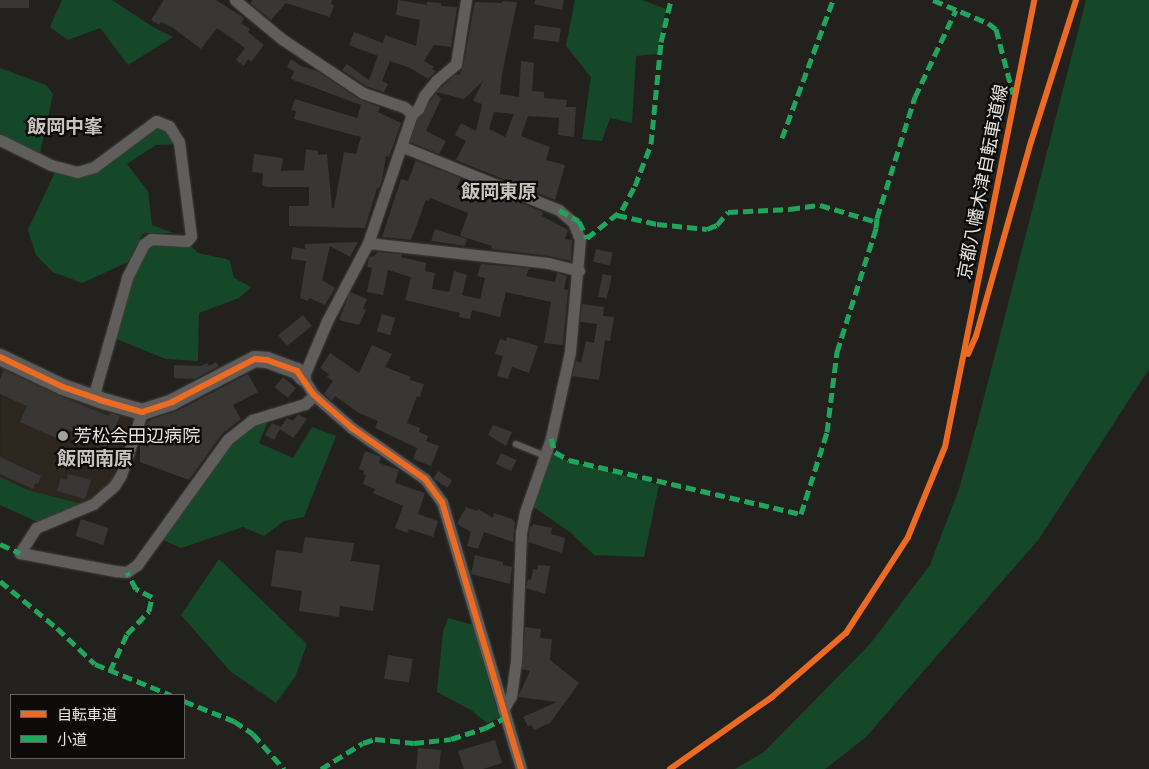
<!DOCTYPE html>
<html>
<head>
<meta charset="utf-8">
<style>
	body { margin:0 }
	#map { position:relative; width:1149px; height:769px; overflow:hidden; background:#23211e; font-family:"Fira Sans","Noto Sans JP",sans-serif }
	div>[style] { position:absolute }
	.built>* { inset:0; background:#2d261e }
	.green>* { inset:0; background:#154829 }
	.building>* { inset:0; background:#393736; transform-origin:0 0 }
	.roads { filter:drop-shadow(0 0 1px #403e3b) drop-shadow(0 0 1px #403e3b) }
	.lane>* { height:5.5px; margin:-2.75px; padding:0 2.75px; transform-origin:2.75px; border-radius:2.75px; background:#5f5e5c }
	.street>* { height:11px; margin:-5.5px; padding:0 5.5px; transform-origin:5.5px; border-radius:5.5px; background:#5f5e5c }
	.secondary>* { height:16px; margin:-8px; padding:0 8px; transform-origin:8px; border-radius:8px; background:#5f5c5a }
	.quiet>* { height:5px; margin-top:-2.5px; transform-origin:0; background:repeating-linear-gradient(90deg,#20a55d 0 10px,transparent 0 15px) }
	.cycleway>* { height:6px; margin:-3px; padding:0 3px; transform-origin:3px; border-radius:3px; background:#ed6a23 }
	.dots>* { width:14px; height:14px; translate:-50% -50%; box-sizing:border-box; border:2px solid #0c0b09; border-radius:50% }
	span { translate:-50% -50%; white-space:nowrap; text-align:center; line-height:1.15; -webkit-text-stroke:4.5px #0c0b09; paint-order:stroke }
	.street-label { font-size:18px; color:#e6e4e1 }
	.poi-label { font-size:18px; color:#e6e4e1 }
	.left { translate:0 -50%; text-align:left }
	.neighbourhood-label { font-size:19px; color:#c7c3bd; font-weight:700 }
	.legend { position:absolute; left:10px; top:694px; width:175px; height:65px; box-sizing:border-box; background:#0c0b09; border:1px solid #63625f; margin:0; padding:6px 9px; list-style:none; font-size:15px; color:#e6e4e1 }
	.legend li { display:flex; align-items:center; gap:10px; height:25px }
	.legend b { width:25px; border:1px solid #63625f }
</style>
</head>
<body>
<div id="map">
	<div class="built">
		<i style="clip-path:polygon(1px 364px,128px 416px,131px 422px,125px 431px,126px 442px,117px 473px,108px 486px,92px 500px,82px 504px,28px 490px,0 477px)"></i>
	</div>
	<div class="green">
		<i style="clip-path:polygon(62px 0,112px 0,153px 27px,173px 37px,128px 65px,100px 28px,68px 40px,50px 27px)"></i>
		<i style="clip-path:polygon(575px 0,642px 0,666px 9px,658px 54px,636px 56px,632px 123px,610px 118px,602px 141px,582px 139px,591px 77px,566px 46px)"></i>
		<i style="clip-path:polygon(1086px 0,1149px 0,1149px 369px,1039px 539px,865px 738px,825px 769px,735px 769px,764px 752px,870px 644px,930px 565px,959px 489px,980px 413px)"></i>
		<i style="clip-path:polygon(0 68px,46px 85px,53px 94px,40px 153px,0 134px)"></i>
		<i style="clip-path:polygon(158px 128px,166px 131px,177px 144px,156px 145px,127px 164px,148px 191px,152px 225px,173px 233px,146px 233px,142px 235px,128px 262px,82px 283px,53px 272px,36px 255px,28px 230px,55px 172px,84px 176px,96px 172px)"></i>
		<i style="clip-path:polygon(152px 243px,190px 245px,198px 253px,226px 259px,230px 261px,234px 278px,251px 287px,239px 298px,199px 313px,198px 361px,166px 359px,114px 338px,129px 285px,147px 247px)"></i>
		<i style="clip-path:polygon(268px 421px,259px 443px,293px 458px,312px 427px,336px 436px,304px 517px,284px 521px,264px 536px,243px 527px,181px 548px,161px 539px,204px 478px,242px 433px,253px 425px)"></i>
		<i style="clip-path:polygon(551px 450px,559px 458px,659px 485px,644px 557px,594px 555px,571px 533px,532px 506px)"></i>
		<i style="clip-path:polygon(0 477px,28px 490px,82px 504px,40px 523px,0 505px)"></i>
		<i style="clip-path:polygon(219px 559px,307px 644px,295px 677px,276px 703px,230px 671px,181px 615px)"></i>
		<i style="clip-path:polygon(448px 618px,473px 625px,499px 718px,487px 723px,471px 710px,437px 692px,443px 632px)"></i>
	</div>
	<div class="building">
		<i style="left:0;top:0;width:29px;height:8px"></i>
		<i style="clip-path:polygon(164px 0,216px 0,244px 18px,241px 23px,250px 29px,248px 32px,264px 45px,251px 62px,248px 59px,244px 66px,236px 60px,245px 48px,217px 28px,201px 49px,173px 28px,161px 22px,159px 25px,151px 20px)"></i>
		<i style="clip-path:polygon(253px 0,332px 0,331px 4px,334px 5px,330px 17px,286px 3px,271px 20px,250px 3px)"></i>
		<i style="clip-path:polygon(398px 0,427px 5px,427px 2px,441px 3px,441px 6px,457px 7px,451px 47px,434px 45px,424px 61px,434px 67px,432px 69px,436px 71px,428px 79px,410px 68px,390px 61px,382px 81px,388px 84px,384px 92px,366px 86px,342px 70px,347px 64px,369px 80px,378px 56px,349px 45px,354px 32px,383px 43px,385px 35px,416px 46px,420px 20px,396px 15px)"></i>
		<i style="clip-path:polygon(535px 0,564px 0,562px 10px,534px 4px)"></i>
		<i style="clip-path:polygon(evenodd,502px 1px,517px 2px,502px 74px,500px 94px,519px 97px,521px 61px,530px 62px,534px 63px,532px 91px,544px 92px,544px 98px,567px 100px,566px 107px,576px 107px,574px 137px,558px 135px,559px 118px,528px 116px,521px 136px,550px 147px,546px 160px,565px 165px,555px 200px,456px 160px,466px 141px,455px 135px,461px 123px,476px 131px,482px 104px,473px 101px,483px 81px,464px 99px,436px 92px,456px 74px,459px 75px,463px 66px,475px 2px,502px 3px,502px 1px,494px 112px,514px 114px,505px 137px,489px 129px,494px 112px)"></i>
		<i style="left:535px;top:25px;width:26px;height:14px;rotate:7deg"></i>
		<i style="clip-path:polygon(291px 59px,301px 66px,317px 71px,359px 99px,380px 107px,378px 112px,401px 123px,389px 157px,386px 156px,382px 180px,379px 188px,377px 188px,365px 228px,289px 226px,289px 206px,309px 206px,309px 187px,266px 187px,262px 185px,263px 173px,252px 172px,254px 154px,283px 158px,281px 171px,304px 170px,306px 149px,318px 151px,318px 155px,327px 154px,332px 208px,334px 208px,344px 152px,356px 154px,361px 137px,294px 119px,296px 111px,291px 110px,295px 99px,357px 118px,361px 105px,291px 79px,294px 71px,287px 67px)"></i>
		<i style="clip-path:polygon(436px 93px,441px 99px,426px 131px,446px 141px,439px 154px,410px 142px,418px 118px)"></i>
		<i style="clip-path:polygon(414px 160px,461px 178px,456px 189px,488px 201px,492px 191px,543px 212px,542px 216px,568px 230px,565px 239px,572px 240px,571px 261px,549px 256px,491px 249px,492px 246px,460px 236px,468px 213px,430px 198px,428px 201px,426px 200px,411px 240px,382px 237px,401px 179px,408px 181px,416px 160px)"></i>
		<i style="clip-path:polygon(435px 229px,467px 239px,465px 246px,431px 241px)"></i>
		<i style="clip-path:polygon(358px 242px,350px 257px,330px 246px,322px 280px,335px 288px,325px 305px,309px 298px,308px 301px,300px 298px,306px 261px,291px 259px,293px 247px,305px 249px,305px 244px)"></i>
		<i style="left:596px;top:249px;width:17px;height:13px;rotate:13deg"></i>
		<i style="clip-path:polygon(378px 252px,402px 254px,401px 257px,426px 263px,425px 271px,435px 273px,432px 289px,449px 292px,454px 271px,467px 275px,462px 295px,480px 299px,485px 278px,477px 276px,481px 264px,529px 268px,526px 276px,555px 282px,557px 273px,567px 276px,564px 289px,568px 290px,563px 345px,544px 343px,551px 302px,506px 292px,500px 317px,472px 310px,470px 319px,459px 317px,460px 313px,405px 300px,411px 277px,388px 270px,383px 295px,367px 292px,372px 268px,367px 267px,369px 257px,374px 256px)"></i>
		<i style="left:603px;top:274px;width:9px;height:23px;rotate:13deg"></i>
		<i style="clip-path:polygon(350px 292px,367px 299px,363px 309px,366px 310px,359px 325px,339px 320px)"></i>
		<i style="clip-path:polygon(582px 304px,604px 307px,603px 316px,614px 317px,610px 341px,605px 340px,599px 380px,572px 376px,576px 361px,581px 363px,586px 341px,594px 343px,597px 324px,580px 322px)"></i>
		<i style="left:382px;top:314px;width:14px;height:18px;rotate:17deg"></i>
		<i style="left:303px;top:315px;width:14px;height:32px;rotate:51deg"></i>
		<i style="clip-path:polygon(507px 337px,538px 346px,529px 373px,512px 367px,508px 379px,497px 376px,503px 356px,495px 354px,500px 339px,506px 341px)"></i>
		<i style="clip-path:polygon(372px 345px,392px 354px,385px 367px,411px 377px,410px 380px,424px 384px,420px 397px,417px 396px,407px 423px,420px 428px,419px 432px,428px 436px,426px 441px,439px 446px,431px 466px,413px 459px,417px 448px,375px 428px,378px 421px,359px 413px,335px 396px,332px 401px,324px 394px,333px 381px,327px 377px,329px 374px,320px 368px,330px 353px,359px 373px)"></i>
		<i style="clip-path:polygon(216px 362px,219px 366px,195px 379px,174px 378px,174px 365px,201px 366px,207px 363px,209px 366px)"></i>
		<i style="clip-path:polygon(4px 370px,60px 396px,109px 416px,110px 413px,120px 416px,106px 447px,61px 427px,56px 438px,20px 422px,27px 406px,0 394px,0 379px)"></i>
		<i style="clip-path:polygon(248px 374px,258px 392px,233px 405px,241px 419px,222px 434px,189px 480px,140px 462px,140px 442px,146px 424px,152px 419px,177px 411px)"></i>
		<i style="left:283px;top:377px;width:17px;height:13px;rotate:40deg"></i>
		<i style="clip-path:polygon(298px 414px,307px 419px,293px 438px,280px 429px,274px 440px,265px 435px,272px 423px,281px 427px,287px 418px,293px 421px)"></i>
		<i style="clip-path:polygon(493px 425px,512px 432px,506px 446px,488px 435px)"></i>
		<i style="clip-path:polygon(365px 451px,381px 457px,379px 463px,399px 470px,395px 483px,425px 493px,418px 514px,438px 521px,433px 537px,409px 529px,407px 533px,395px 528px,403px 506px,373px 493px,375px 489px,363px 484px,366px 475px,363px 474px,364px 471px,359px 469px)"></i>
		<i style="left:501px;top:453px;width:17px;height:12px;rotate:25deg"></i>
		<i style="clip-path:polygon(0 457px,41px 476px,38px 484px,35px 483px,33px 489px,0 474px)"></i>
		<i style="left:438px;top:471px;width:17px;height:9px;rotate:33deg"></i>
		<i style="clip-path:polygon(68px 474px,91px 480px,85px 499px,57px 491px,61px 478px,67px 480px)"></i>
		<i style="clip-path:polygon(466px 507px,477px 511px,478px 509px,493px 518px,494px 513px,512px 519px,515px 522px,513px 542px,484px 532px,478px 549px,467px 546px,471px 532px,457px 524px)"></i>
		<i style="left:81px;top:519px;width:29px;height:18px;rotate:18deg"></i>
		<i style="clip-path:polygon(533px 524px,552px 528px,551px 534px,565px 538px,562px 553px,528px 542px,530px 526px,532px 527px)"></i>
		<i style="clip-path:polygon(305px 537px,354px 543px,351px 561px,380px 565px,373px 611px,340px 606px,339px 617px,299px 611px,302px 591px,271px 586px,276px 550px,302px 553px)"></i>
		<i style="clip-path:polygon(475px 555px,503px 562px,503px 565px,512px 567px,510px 584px,471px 574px)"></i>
		<i style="clip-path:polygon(538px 565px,550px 566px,545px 594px,526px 588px,528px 579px,531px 580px,533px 569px,537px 570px)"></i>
		<i style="clip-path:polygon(525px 627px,541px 629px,540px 638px,552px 639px,550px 660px,579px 683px,550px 723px,534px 730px,531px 725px,528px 726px,523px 717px,557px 702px,518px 697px,530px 671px,522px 669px)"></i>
		<i style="left:388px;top:655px;width:25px;height:24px;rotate:9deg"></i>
		<i style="clip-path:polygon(495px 740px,502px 763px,483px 769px,464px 769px,458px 751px)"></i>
		<i style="left:418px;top:748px;width:23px;height:21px;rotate:5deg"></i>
	</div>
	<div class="roads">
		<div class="lane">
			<i style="left:516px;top:444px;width:31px;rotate:22deg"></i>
		</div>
		<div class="street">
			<i style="left:235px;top:0;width:61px;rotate:39.7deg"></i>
			<i style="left:282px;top:39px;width:97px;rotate:33.7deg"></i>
			<i style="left:363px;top:93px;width:43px;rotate:18.9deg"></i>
			<i style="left:404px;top:107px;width:11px;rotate:41deg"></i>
			<i style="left:466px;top:0;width:65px;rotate:98.9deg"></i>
			<i style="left:456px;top:64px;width:26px;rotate:140deg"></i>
			<i style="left:436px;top:81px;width:19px;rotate:129deg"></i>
			<i style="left:424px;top:96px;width:14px;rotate:115deg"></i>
			<i style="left:418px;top:109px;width:8px;rotate:140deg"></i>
			<i style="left:412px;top:114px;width:136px;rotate:108.8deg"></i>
			<i style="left:368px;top:243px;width:88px;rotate:117.7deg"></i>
			<i style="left:327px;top:321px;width:62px;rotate:112.8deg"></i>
			<i style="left:303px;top:378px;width:20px;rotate:57deg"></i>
			<i style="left:314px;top:395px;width:50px;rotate:41deg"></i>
			<i style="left:352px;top:428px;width:89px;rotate:34.9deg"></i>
			<i style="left:425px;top:479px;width:29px;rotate:54deg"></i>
			<i style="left:442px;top:502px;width:278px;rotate:73.5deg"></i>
			<i style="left:0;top:140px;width:57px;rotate:26.1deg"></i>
			<i style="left:51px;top:165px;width:27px;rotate:15deg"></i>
			<i style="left:77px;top:172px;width:18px;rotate:-16deg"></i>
			<i style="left:94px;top:167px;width:77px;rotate:-36.6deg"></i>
			<i style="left:156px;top:121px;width:14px;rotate:21deg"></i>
			<i style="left:169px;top:126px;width:19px;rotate:58deg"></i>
			<i style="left:179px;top:142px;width:95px;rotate:82.7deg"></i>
			<i style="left:191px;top:236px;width:6px;rotate:129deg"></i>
			<i style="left:187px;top:241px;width:36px;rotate:-177deg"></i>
			<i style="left:151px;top:239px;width:9px;rotate:144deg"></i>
			<i style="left:144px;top:244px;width:38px;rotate:117deg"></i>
			<i style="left:127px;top:278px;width:125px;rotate:105.8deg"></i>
			<i style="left:403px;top:147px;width:168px;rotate:22deg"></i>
			<i style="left:559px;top:210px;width:18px;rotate:41deg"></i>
			<i style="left:573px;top:222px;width:18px;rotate:68deg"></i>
			<i style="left:580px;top:239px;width:113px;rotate:95.1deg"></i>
			<i style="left:570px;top:352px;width:88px;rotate:102.5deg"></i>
			<i style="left:551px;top:438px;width:78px;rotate:109.4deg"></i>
			<i style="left:525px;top:512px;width:20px;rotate:101deg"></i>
			<i style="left:521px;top:532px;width:129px;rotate:92.2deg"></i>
			<i style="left:516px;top:661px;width:35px;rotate:98deg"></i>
			<i style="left:511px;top:696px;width:16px;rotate:120deg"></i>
			<i style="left:368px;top:243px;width:181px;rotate:6.3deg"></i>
			<i style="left:548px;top:263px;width:32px;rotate:14deg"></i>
			<i style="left:142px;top:412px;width:66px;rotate:108.4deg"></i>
			<i style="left:121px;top:475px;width:13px;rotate:122deg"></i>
			<i style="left:114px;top:486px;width:28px;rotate:139deg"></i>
			<i style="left:93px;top:504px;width:62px;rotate:157.2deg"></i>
			<i style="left:36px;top:528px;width:30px;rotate:123deg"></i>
			<i style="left:20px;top:553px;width:97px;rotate:10.7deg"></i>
			<i style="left:115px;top:571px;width:12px;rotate:5deg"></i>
			<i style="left:127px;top:572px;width:12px;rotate:-35deg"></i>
			<i style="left:137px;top:565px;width:155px;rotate:-54.2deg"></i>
			<i style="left:228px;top:439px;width:31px;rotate:-38deg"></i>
			<i style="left:252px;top:420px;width:55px;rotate:-16.8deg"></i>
			<i style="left:305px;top:404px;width:13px;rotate:-45deg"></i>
		</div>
		<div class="secondary">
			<i style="left:0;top:357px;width:70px;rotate:25.5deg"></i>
			<i style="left:63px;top:387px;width:39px;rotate:19deg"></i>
			<i style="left:100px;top:400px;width:44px;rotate:15.9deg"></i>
			<i style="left:142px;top:412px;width:32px;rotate:-18deg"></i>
			<i style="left:172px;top:402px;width:93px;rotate:-27.4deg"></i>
			<i style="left:255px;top:359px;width:12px;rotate:5deg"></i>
			<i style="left:267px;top:360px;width:32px;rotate:20deg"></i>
			<i style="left:297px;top:371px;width:9px;rotate:49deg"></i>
		</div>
	</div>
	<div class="quiet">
		<i style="left:933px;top:0;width:60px;rotate:22.7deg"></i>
		<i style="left:988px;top:23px;width:10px;rotate:37deg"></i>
		<i style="left:996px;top:29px;width:67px;rotate:75.3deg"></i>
		<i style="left:782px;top:138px;width:147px;rotate:-69.7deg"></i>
		<i style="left:559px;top:210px;width:23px;rotate:29deg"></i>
		<i style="left:579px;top:221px;width:19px;rotate:65deg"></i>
		<i style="left:587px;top:238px;width:45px;rotate:-38.7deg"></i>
		<i style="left:622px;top:210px;width:27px;rotate:-62deg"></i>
		<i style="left:635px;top:186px;width:45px;rotate:-69.1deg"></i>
		<i style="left:651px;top:144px;width:102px;rotate:-84.4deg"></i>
		<i style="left:661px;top:42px;width:43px;rotate:-76.6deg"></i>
		<i style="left:617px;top:215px;width:41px;rotate:12.7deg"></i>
		<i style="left:657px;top:224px;width:50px;rotate:5.7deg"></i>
		<i style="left:707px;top:229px;width:11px;rotate:-22deg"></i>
		<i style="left:717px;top:225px;width:17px;rotate:-50deg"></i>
		<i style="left:728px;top:212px;width:62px;rotate:-2.8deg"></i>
		<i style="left:790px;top:209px;width:30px;rotate:-8deg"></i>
		<i style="left:820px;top:205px;width:59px;rotate:16.6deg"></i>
		<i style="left:551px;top:438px;width:15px;rotate:74deg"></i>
		<i style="left:555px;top:452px;width:16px;rotate:30deg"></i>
		<i style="left:569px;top:460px;width:238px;rotate:13.1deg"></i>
		<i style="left:801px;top:514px;width:86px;rotate:-72.4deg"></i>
		<i style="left:827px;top:432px;width:81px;rotate:-82.9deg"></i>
		<i style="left:837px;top:352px;width:130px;rotate:-72.5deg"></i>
		<i style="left:876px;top:228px;width:10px;rotate:-84deg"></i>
		<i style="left:877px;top:218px;width:127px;rotate:-72.6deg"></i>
		<i style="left:915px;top:97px;width:96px;rotate:-64.8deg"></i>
		<i style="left:0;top:544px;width:22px;rotate:24deg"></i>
		<i style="left:0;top:581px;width:74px;rotate:39.5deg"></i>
		<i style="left:57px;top:628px;width:52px;rotate:43.5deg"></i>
		<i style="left:95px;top:664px;width:82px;rotate:22.2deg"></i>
		<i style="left:110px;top:671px;width:41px;rotate:-65.3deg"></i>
		<i style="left:127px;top:634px;width:32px;rotate:-46deg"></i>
		<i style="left:149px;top:611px;width:14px;rotate:-78deg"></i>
		<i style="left:152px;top:597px;width:18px;rotate:-153deg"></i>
		<i style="left:136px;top:589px;width:19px;rotate:-118deg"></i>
		<i style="left:184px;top:701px;width:54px;rotate:21.8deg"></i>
		<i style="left:234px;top:721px;width:23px;rotate:34deg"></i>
		<i style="left:253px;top:734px;width:47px;rotate:48.5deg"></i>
		<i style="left:321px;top:769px;width:49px;rotate:-31.8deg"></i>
		<i style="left:363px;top:743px;width:13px;rotate:-18deg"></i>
		<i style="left:375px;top:739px;width:39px;rotate:6deg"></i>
		<i style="left:414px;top:743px;width:37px;rotate:-6deg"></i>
		<i style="left:451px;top:739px;width:36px;rotate:-18deg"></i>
		<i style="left:485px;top:728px;width:22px;rotate:-27deg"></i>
	</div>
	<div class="cycleway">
		<i style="left:968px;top:354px;width:20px;rotate:-66deg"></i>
		<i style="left:976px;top:336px;width:202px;rotate:-74.2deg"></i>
		<i style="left:1031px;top:142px;width:149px;rotate:-72.4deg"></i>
		<i style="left:0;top:357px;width:70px;rotate:25.5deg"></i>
		<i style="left:63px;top:387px;width:39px;rotate:19deg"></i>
		<i style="left:100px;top:400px;width:44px;rotate:15.9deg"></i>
		<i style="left:142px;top:412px;width:32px;rotate:-18deg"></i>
		<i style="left:172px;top:402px;width:93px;rotate:-27.4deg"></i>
		<i style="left:255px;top:359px;width:12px;rotate:5deg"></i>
		<i style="left:267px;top:360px;width:32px;rotate:20deg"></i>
		<i style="left:297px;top:371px;width:29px;rotate:55deg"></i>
		<i style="left:314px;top:395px;width:50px;rotate:41deg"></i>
		<i style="left:352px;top:428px;width:89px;rotate:34.9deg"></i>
		<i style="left:425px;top:479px;width:29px;rotate:54deg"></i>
		<i style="left:442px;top:502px;width:278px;rotate:73.5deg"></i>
		<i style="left:670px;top:769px;width:125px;rotate:-35.2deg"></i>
		<i style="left:772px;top:697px;width:98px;rotate:-40.9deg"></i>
		<i style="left:846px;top:633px;width:114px;rotate:-57.1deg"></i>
		<i style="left:908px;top:537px;width:97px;rotate:-67.7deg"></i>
		<i style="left:945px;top:447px;width:456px;rotate:-78.7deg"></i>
	</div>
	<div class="dots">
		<i style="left:63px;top:436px;background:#a2a09d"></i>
	</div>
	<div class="street-label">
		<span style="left:983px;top:182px;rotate:-79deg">京都八幡木津自転車道線</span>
	</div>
	<div class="poi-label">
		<span class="left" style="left:74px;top:436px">芳松会田辺病院</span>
	</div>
	<div class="neighbourhood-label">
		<span style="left:65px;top:127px">飯岡中峯</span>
		<span style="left:499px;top:192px">飯岡東原</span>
		<span style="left:95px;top:459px">飯岡南原</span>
	</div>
	<ul class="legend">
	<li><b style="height:6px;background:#ed6a23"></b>自転車道</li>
	<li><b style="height:6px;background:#20a55d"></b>小道</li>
	</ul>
</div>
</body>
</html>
